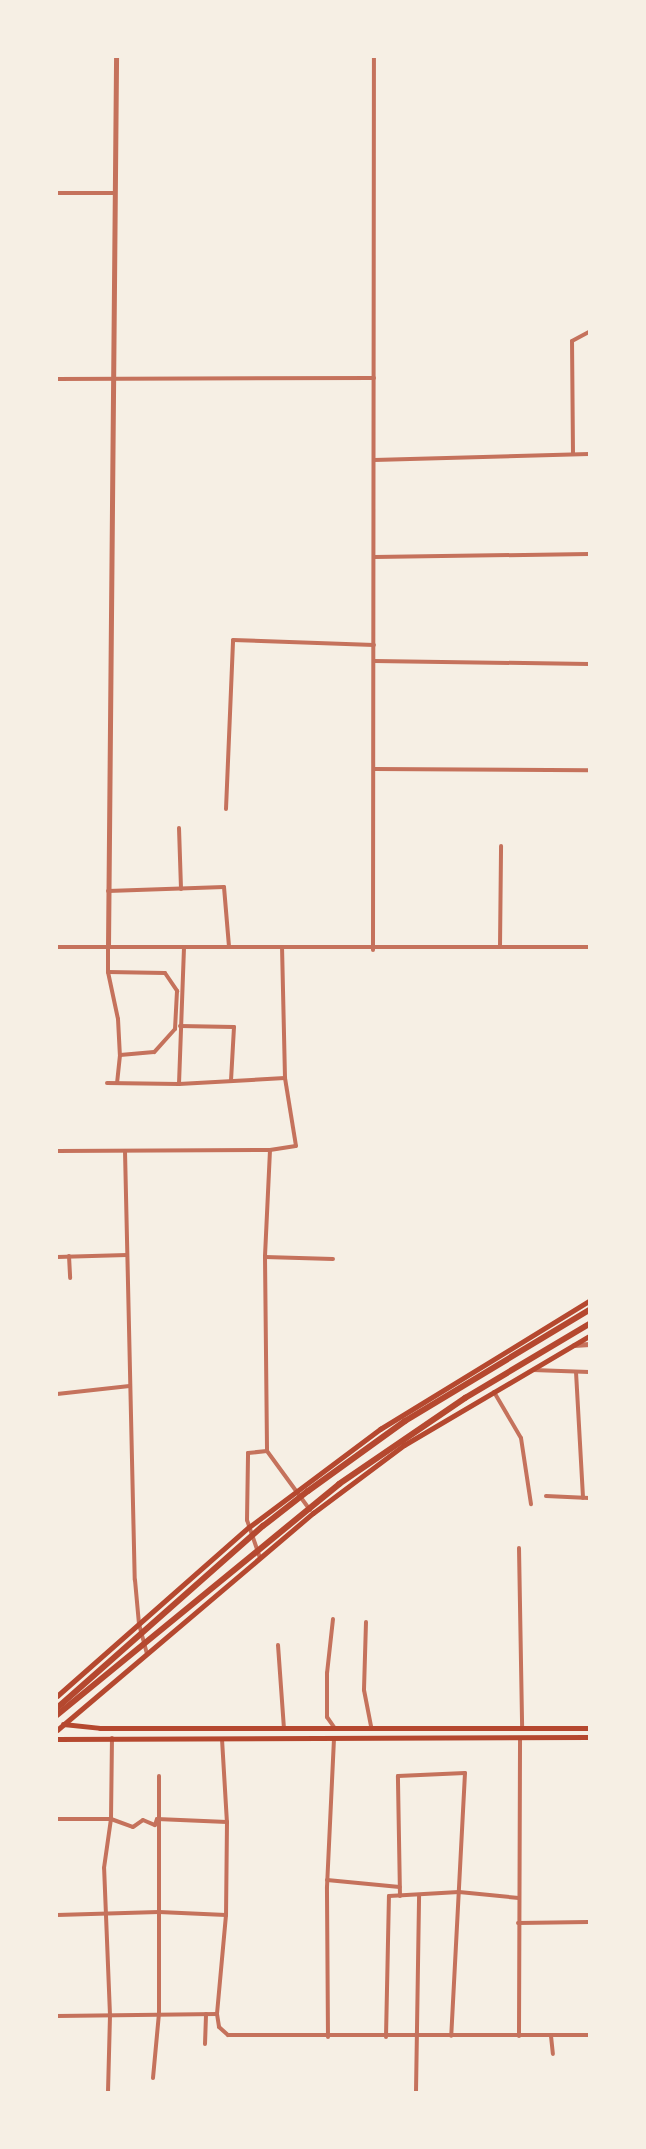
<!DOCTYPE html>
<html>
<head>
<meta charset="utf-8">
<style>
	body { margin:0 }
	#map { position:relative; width:646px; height:2149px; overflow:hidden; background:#f6efe4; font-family:Literata,serif }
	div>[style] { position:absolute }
	.minor>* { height:4px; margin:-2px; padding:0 2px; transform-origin:2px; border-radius:2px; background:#c5725c }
	.tertiary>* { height:4.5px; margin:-2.25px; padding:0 2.25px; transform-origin:2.25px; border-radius:2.25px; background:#c5725c }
	.secondary>* { height:5px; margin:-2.5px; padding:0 2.5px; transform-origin:2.5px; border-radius:2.5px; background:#b5482f }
	.primary>* { height:6px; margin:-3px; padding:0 3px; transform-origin:3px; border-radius:3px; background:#b5482f }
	span { translate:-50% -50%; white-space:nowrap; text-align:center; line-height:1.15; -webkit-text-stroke:5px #f6efe4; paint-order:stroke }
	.frame { position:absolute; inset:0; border:58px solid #f6efe4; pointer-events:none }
</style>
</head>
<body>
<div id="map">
	<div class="minor">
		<i style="left:57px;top:193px;width:58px"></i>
		<i style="left:57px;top:379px;width:317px;rotate:-0.2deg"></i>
		<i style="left:573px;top:454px;width:113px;rotate:-90.5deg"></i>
		<i style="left:572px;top:341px;width:19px;rotate:-28deg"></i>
		<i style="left:374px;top:460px;width:215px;rotate:-1.6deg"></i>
		<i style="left:374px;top:557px;width:215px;rotate:-0.8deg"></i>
		<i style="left:374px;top:661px;width:215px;rotate:0.8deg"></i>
		<i style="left:374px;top:769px;width:215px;rotate:0.3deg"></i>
		<i style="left:226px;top:809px;width:169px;rotate:-87.6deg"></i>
		<i style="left:233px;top:640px;width:141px;rotate:2deg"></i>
		<i style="left:179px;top:828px;width:61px;rotate:88.1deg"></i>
		<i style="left:108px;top:891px;width:116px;rotate:-2deg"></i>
		<i style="left:224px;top:887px;width:60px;rotate:85.2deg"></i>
		<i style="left:108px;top:947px;width:25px;rotate:90deg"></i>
		<i style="left:108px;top:972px;width:57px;rotate:1deg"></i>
		<i style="left:165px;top:973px;width:22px;rotate:56deg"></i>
		<i style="left:177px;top:991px;width:38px;rotate:93deg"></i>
		<i style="left:175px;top:1029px;width:31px;rotate:132deg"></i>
		<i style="left:154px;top:1052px;width:34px;rotate:175deg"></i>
		<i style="left:120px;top:1055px;width:28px;rotate:96deg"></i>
		<i style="left:500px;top:947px;width:101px;rotate:-89.4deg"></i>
		<i style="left:373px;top:950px;width:893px;rotate:-89.94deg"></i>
		<i style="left:108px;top:972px;width:48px;rotate:78deg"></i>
		<i style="left:118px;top:1019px;width:36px;rotate:87deg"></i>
		<i style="left:180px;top:1026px;width:54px;rotate:1.1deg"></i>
		<i style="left:234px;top:1027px;width:54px;rotate:93.2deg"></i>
		<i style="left:107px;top:1083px;width:72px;rotate:0.8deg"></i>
		<i style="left:179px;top:1084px;width:106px;rotate:-3.2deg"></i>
		<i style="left:179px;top:1084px;width:135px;rotate:-87.9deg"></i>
		<i style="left:270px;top:1150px;width:107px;rotate:92.7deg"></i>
		<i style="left:265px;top:1257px;width:194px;rotate:89.4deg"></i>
		<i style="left:267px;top:1451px;width:73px;rotate:53.9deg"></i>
		<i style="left:57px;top:1151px;width:213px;rotate:-0.3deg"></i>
		<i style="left:270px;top:1150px;width:26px;rotate:-9deg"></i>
		<i style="left:296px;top:1146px;width:69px;rotate:-99.2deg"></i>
		<i style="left:285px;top:1078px;width:129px;rotate:-91.3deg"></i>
		<i style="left:125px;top:1151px;width:429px;rotate:88.7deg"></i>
		<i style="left:135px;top:1580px;width:44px;rotate:84.8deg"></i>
		<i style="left:139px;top:1624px;width:31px;rotate:75deg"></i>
		<i style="left:69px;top:1256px;width:22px;rotate:87deg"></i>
		<i style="left:57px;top:1257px;width:70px;rotate:-1.6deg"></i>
		<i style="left:265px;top:1257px;width:68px;rotate:1.7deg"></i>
		<i style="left:533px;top:1370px;width:56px;rotate:2deg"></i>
		<i style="left:576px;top:1372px;width:126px;rotate:86.8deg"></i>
		<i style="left:494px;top:1392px;width:53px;rotate:59.6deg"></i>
		<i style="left:521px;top:1438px;width:67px;rotate:81.4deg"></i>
		<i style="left:57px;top:1394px;width:73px;rotate:-6.3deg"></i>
		<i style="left:546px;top:1496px;width:43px;rotate:2.7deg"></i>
		<i style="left:519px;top:1548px;width:180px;rotate:89deg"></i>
		<i style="left:260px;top:1558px;width:40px;rotate:-108.9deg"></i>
		<i style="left:247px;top:1520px;width:67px;rotate:-89.1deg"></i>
		<i style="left:248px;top:1453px;width:19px;rotate:-6deg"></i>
		<i style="left:333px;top:1619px;width:54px;rotate:96.3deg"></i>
		<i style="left:327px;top:1673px;width:44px;rotate:90deg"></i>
		<i style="left:327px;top:1717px;width:12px;rotate:55deg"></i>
		<i style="left:366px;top:1622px;width:68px;rotate:91.7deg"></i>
		<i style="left:364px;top:1690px;width:38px;rotate:79deg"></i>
		<i style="left:278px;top:1645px;width:83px;rotate:85.9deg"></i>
		<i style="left:222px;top:1739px;width:83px;rotate:86.6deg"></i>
		<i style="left:227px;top:1822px;width:93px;rotate:90.6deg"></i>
		<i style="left:226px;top:1915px;width:99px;rotate:95.2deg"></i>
		<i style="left:217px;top:2014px;width:13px;rotate:81deg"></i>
		<i style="left:219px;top:2027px;width:12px;rotate:42deg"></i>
		<i style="left:228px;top:2035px;width:361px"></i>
		<i style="left:57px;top:1819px;width:54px"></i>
		<i style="left:111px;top:1819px;width:23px;rotate:20deg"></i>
		<i style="left:133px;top:1827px;width:12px;rotate:-35deg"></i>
		<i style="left:143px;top:1820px;width:13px;rotate:23deg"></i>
		<i style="left:155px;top:1825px;width:6px;rotate:-72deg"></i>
		<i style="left:157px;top:1819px;width:70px;rotate:2.5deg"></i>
		<i style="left:327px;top:1880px;width:73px;rotate:5.5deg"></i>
		<i style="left:400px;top:1896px;width:120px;rotate:-91deg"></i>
		<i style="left:398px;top:1776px;width:67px;rotate:-2.6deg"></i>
		<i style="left:465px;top:1773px;width:263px;rotate:93deg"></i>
		<i style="left:57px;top:1915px;width:102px;rotate:-1.7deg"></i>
		<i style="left:159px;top:1912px;width:67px;rotate:2.6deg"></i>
		<i style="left:518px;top:1923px;width:71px;rotate:-0.8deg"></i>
		<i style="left:57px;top:2016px;width:160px;rotate:-0.7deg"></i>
		<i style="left:519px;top:2036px;width:297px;rotate:-89.8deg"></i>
		<i style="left:551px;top:2036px;width:18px;rotate:84deg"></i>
		<i style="left:328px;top:2037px;width:150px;rotate:-90.4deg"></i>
		<i style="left:327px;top:1887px;width:149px;rotate:-87.3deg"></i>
		<i style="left:386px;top:2037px;width:141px;rotate:-88.8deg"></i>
		<i style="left:389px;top:1896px;width:70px;rotate:-3.3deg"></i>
		<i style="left:459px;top:1892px;width:60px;rotate:5.7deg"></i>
		<i style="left:205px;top:2044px;width:30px;rotate:-88deg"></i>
		<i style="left:153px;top:2078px;width:65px;rotate:-84.7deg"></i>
		<i style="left:159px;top:2013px;width:237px;rotate:-90deg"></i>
		<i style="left:108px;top:2092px;width:77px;rotate:-88.5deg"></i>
		<i style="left:110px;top:2015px;width:147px;rotate:-92.3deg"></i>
		<i style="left:104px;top:1868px;width:49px;rotate:-81.9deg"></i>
		<i style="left:111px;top:1819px;width:81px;rotate:-89.3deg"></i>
		<i style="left:416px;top:2092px;width:196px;rotate:-89.1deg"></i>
	</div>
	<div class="tertiary">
		<i style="left:57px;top:947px;width:532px"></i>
		<i style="left:108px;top:947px;width:890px;rotate:-89.48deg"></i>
		<i style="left:574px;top:1345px;width:15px;rotate:-4deg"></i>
	</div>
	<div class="secondary">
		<i style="left:57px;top:1696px;width:256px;rotate:-41.4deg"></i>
		<i style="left:249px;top:1527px;width:164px;rotate:-36.8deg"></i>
		<i style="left:380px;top:1429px;width:245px;rotate:-31.5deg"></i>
		<i style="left:63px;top:1724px;width:37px;rotate:6deg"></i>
		<i style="left:100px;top:1728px;width:489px"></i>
		<i style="left:57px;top:1730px;width:336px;rotate:-40.3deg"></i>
		<i style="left:313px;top:1513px;width:114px;rotate:-36.8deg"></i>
		<i style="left:404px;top:1445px;width:215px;rotate:-30.5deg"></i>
		<i style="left:57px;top:1739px;width:532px;rotate:-0.22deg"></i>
	</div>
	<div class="primary">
		<i style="left:57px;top:1708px;width:275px;rotate:-41.5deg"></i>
		<i style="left:263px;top:1526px;width:57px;rotate:-37.9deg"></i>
		<i style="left:308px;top:1491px;width:120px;rotate:-35.8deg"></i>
		<i style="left:405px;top:1421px;width:215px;rotate:-31.1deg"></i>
		<i style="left:57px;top:1715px;width:365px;rotate:-39.3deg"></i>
		<i style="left:339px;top:1484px;width:153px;rotate:-34.3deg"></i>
		<i style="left:465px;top:1398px;width:144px;rotate:-30.8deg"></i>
	</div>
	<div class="frame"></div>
</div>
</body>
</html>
